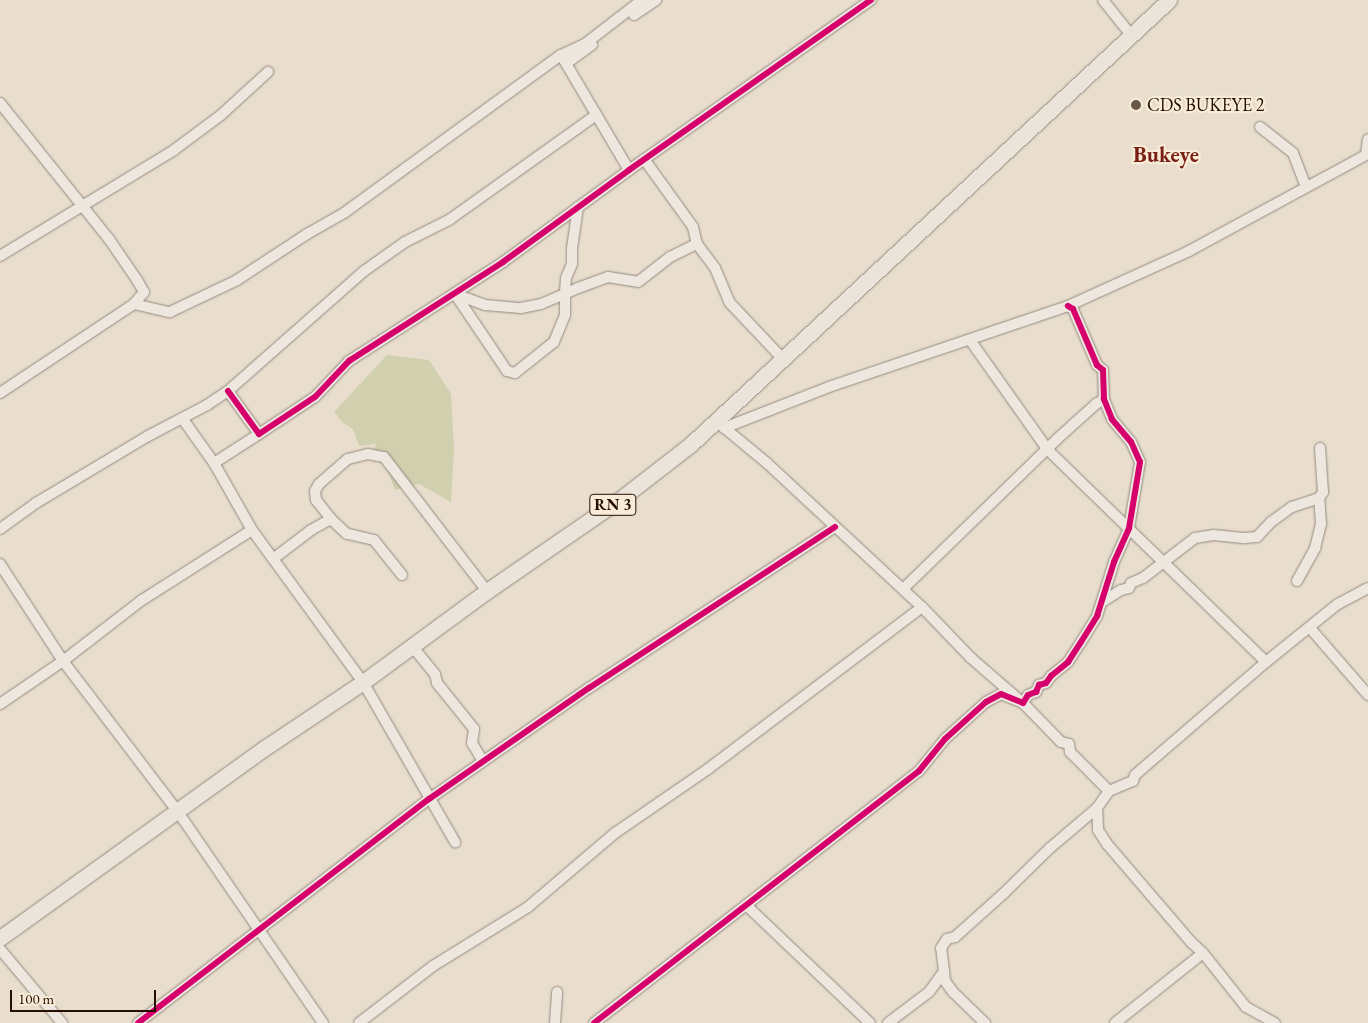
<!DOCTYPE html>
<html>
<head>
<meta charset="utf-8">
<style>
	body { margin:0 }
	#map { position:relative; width:1368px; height:1023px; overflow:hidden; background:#e9dece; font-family:"EB Garamond",serif }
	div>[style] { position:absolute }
	.green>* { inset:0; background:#d0cfae }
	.roads { filter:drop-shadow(0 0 1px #938a7f) drop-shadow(0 0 1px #938a7f) }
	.minor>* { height:10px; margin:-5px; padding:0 5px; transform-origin:5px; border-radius:5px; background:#ede7df }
	.highway>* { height:15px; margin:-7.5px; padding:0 7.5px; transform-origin:7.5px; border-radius:7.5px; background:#eae4da }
	.cycleway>* { height:6px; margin:-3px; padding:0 3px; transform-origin:3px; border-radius:3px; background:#d6006c }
	.dots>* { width:14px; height:14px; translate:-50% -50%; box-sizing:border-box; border:2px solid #f8ecd8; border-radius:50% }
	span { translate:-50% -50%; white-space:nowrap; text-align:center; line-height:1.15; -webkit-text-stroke:4.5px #f8ecd8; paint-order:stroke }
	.shield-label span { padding:1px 4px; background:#f8ecd8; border:1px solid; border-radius:4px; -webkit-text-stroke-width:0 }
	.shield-label { font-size:16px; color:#270f00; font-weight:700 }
	.poi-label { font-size:18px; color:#270f00 }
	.left { translate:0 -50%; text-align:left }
	.district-label { font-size:22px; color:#7a1f14; font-weight:700 }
	.scale { position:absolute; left:10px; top:990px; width:146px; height:22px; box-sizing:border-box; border:2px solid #270f00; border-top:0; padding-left:6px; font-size:15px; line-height:18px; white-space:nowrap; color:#270f00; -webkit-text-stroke:4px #f8ecd8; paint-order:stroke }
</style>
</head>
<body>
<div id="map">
	<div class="green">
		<i style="clip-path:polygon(387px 355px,429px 360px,451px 394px,454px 450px,451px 502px,419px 484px,395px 490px,385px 465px,372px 457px,376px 444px,359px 446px,353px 429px,342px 422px,334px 412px)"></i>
	</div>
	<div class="roads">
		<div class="minor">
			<i style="left:1103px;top:0;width:45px;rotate:51.3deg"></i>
			<i style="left:634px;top:15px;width:27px;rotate:-34deg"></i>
			<i style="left:561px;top:55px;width:134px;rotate:59.4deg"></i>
			<i style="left:567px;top:63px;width:31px;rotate:-36deg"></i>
			<i style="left:0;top:103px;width:174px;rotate:51.3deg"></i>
			<i style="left:109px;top:239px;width:50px;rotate:55.7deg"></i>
			<i style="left:137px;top:280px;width:14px;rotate:60deg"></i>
			<i style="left:144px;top:292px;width:16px;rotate:130deg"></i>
			<i style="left:1260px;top:127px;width:42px;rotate:38.2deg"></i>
			<i style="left:1293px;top:153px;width:36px;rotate:69deg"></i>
			<i style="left:1366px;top:154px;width:15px;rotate:-82deg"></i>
			<i style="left:644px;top:159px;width:84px;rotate:54.2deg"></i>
			<i style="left:693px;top:227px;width:17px;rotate:77deg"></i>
			<i style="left:578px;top:207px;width:41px;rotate:98.3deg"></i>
			<i style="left:572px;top:248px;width:16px;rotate:90deg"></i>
			<i style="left:572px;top:264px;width:15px;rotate:113deg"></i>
			<i style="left:566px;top:278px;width:16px;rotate:94deg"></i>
			<i style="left:565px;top:294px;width:21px;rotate:90deg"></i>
			<i style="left:565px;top:315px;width:18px;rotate:112deg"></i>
			<i style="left:558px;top:332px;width:11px;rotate:112deg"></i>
			<i style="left:554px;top:342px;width:50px;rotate:141.5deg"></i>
			<i style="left:515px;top:373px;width:8px;rotate:-166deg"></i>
			<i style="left:507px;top:371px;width:93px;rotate:-124deg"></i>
			<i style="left:455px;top:294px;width:32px;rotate:20deg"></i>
			<i style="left:485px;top:305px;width:36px;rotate:5deg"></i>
			<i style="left:521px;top:308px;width:20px;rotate:-11deg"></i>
			<i style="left:541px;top:304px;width:26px;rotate:-23deg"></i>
			<i style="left:565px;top:294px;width:14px;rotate:-25deg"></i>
			<i style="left:578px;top:288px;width:32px;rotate:-20deg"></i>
			<i style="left:608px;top:277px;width:30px;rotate:9deg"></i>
			<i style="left:638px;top:282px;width:41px;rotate:-38deg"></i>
			<i style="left:670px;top:257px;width:30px;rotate:-26deg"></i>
			<i style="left:697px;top:244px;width:30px;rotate:53deg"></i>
			<i style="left:715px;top:268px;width:38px;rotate:67deg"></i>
			<i style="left:730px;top:303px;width:77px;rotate:46.6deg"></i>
			<i style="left:0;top:256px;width:204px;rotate:-31.3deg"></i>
			<i style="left:174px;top:150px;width:59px;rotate:-36.7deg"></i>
			<i style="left:221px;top:115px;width:64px;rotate:-42.5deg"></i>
			<i style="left:970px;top:340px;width:135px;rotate:54.7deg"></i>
			<i style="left:1048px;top:450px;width:304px;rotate:44.2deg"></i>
			<i style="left:228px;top:391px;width:53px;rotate:54.2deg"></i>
			<i style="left:259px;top:434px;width:67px;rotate:-33.5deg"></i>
			<i style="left:315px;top:397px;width:50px;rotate:-46.6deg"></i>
			<i style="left:349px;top:361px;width:183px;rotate:-32.7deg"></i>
			<i style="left:503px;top:262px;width:156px;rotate:-36.1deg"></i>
			<i style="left:629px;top:170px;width:296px;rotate:-35.1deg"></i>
			<i style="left:0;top:393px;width:161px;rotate:-33.6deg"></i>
			<i style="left:134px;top:304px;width:37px;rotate:13deg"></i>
			<i style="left:170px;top:312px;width:74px;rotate:-25.5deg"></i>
			<i style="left:237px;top:280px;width:84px;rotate:-33.3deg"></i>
			<i style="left:307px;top:234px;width:43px;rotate:-29.6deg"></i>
			<i style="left:344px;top:213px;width:268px;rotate:-36.1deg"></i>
			<i style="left:561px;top:55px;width:26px;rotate:-25deg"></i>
			<i style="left:585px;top:44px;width:72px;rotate:-37.7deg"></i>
			<i style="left:182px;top:418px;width:55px;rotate:54.6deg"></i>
			<i style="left:214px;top:463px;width:77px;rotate:60.4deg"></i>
			<i style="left:252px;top:530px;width:188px;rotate:53.9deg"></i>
			<i style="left:363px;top:682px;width:185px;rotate:60.1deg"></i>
			<i style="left:721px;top:425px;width:61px;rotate:39.7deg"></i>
			<i style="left:768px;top:464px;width:210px;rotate:42.9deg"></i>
			<i style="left:922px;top:607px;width:71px;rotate:46.1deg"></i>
			<i style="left:971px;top:658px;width:69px;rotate:40.9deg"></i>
			<i style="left:1023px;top:703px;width:54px;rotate:45.7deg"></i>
			<i style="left:1061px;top:742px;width:8px;rotate:14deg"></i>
			<i style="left:1069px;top:744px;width:8px;rotate:83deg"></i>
			<i style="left:1070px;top:752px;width:55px;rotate:45deg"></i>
			<i style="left:724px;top:428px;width:113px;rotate:-21.3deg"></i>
			<i style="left:829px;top:387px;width:252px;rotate:-18.7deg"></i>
			<i style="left:1068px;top:306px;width:133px;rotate:-24.4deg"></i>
			<i style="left:1189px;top:251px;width:204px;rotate:-28.5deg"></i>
			<i style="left:214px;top:463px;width:54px;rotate:-32.8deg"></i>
			<i style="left:0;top:529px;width:44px;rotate:-35.8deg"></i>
			<i style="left:36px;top:503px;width:131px;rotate:-30.9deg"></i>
			<i style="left:148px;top:436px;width:67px;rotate:-27.7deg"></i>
			<i style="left:207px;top:405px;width:25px;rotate:-34deg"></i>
			<i style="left:228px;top:391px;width:181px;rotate:-41.4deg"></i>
			<i style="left:364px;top:271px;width:50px;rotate:-35.3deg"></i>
			<i style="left:405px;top:242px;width:49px;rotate:-26.6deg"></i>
			<i style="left:449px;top:220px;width:181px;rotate:-35.5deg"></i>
			<i style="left:273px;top:559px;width:48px;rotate:-37.3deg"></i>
			<i style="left:311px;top:530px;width:23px;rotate:-29deg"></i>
			<i style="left:0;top:564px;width:116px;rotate:57deg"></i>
			<i style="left:63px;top:661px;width:190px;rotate:52.7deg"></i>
			<i style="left:178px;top:812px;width:256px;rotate:55.5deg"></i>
			<i style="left:402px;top:575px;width:45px;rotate:-128.7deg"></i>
			<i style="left:374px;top:540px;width:28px;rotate:-167deg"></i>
			<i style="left:347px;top:534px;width:22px;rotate:-137deg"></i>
			<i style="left:331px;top:519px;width:24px;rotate:-128deg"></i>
			<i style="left:316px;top:500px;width:9px;rotate:-96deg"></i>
			<i style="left:315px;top:491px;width:8px;rotate:-60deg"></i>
			<i style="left:319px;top:484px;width:38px;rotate:-41deg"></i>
			<i style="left:348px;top:459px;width:21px;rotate:-14deg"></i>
			<i style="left:368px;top:454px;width:16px;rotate:11deg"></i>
			<i style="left:384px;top:457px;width:169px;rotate:52.5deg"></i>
			<i style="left:1297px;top:581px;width:38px;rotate:-61deg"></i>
			<i style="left:1315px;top:548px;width:25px;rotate:-76deg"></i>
			<i style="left:1321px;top:524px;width:26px;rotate:-94deg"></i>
			<i style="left:903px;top:589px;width:215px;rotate:-44.2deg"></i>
			<i style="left:1057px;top:439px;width:52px;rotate:-41.9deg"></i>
			<i style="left:1096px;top:404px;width:9px;rotate:-32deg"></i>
			<i style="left:1102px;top:602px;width:22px;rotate:-32deg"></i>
			<i style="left:1121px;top:590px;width:8px;rotate:-14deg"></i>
			<i style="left:1129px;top:588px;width:5px;rotate:-68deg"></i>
			<i style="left:1131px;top:583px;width:13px;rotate:-23deg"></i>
			<i style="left:1143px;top:578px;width:66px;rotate:-37.6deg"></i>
			<i style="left:1195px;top:538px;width:19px;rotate:-9deg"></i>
			<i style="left:1214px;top:535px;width:31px;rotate:6deg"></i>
			<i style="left:1245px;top:538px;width:12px;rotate:-5deg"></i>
			<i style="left:1257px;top:537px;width:21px;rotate:-47deg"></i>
			<i style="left:1271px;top:522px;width:26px;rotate:-36deg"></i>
			<i style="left:1292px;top:507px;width:28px;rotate:-18deg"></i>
			<i style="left:1319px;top:498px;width:7px;rotate:-56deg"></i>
			<i style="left:1323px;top:492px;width:44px;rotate:-93.9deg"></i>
			<i style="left:1310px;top:628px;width:89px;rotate:49.1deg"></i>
			<i style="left:412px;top:646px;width:36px;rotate:51deg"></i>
			<i style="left:435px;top:674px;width:9px;rotate:77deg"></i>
			<i style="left:437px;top:683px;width:59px;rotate:51.2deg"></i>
			<i style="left:474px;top:729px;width:14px;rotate:98deg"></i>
			<i style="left:472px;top:743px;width:21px;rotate:59deg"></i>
			<i style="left:0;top:704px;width:76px;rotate:-34.3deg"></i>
			<i style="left:63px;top:661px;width:100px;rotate:-37.7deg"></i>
			<i style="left:142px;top:600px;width:130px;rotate:-32.5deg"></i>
			<i style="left:1097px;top:808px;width:22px;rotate:87deg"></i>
			<i style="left:1098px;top:830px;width:17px;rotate:57deg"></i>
			<i style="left:1107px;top:844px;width:129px;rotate:49.4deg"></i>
			<i style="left:1191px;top:942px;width:16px;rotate:43deg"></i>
			<i style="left:1203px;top:953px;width:69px;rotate:51.5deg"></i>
			<i style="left:1246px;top:1007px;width:33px;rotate:29deg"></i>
			<i style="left:746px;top:905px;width:171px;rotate:43.6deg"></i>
			<i style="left:0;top:949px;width:97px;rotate:50deg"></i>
			<i style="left:944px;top:971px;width:10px;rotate:84deg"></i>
			<i style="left:945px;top:981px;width:14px;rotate:54deg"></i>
			<i style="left:953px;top:992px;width:45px;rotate:44.1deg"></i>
			<i style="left:138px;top:1023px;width:367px;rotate:-37.6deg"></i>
			<i style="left:429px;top:799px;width:195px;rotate:-34.8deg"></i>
			<i style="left:589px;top:688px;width:294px;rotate:-33.2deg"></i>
			<i style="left:359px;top:1023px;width:93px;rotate:-37.6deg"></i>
			<i style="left:433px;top:966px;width:112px;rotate:-31.8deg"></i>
			<i style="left:528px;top:907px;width:114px;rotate:-40.4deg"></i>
			<i style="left:615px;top:833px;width:113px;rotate:-34.5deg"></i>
			<i style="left:708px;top:769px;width:268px;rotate:-37.1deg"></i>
			<i style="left:555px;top:1023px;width:31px;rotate:-86deg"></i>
			<i style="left:594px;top:1023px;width:411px;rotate:-37.8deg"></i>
			<i style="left:919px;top:771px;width:41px;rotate:-50.9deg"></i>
			<i style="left:945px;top:739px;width:55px;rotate:-42.1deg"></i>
			<i style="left:986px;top:702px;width:17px;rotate:-28deg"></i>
			<i style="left:1001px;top:694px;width:24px;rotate:22deg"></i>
			<i style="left:1023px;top:703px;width:9px;rotate:-58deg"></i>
			<i style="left:1028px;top:695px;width:9px;rotate:-21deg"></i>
			<i style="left:1036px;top:692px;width:8px;rotate:-67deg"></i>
			<i style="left:1039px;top:685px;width:7px;rotate:-16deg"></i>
			<i style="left:1046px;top:683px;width:9px;rotate:-54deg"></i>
			<i style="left:1051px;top:676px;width:22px;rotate:-39deg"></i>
			<i style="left:1068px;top:662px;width:24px;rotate:-57deg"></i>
			<i style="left:1081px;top:642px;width:31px;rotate:-58deg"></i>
			<i style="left:1097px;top:616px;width:57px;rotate:-72.5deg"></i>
			<i style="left:1114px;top:562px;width:37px;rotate:-66deg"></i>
			<i style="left:1129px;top:528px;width:67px;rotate:-80.5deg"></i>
			<i style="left:1140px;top:462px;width:22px;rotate:-114deg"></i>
			<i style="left:1131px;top:442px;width:30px;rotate:-130deg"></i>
			<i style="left:1112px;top:419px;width:22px;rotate:-112deg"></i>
			<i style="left:1104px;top:399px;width:29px;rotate:-92deg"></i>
			<i style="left:1103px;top:370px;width:8px;rotate:-140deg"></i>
			<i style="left:1097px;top:365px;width:61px;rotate:-113.2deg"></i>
			<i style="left:1073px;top:309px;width:6px;rotate:-149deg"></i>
			<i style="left:888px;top:1023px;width:51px;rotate:-37.1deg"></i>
			<i style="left:929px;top:992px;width:26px;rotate:-54deg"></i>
			<i style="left:944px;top:971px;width:23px;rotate:-97deg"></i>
			<i style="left:941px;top:948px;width:11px;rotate:-56deg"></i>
			<i style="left:947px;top:939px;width:8px;rotate:-14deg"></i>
			<i style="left:955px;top:937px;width:66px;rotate:-41.9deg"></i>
			<i style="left:1004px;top:893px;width:64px;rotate:-44.4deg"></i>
			<i style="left:1050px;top:848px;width:62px;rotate:-40.4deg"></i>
			<i style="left:1097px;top:808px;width:21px;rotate:-55deg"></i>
			<i style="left:1109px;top:791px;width:26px;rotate:-23deg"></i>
			<i style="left:1133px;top:781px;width:6px;rotate:-72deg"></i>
			<i style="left:1135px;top:775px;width:173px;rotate:-40.8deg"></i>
			<i style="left:1266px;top:662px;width:92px;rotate:-38.9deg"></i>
			<i style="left:1338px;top:604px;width:34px;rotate:-28deg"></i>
			<i style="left:1115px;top:1023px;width:112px;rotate:-38.5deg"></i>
		</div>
		<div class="highway">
			<i style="left:0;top:938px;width:327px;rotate:-35.7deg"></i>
			<i style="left:266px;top:747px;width:117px;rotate:-33.8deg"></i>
			<i style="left:363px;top:682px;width:154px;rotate:-36.3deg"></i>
			<i style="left:487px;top:591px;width:160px;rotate:-34.6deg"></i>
			<i style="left:619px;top:500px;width:90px;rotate:-37.8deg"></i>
			<i style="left:690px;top:445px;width:654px;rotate:-42.89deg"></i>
		</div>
	</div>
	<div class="cycleway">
		<i style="left:228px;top:391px;width:53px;rotate:54.2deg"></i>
		<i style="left:259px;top:434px;width:67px;rotate:-33.5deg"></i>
		<i style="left:315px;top:397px;width:50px;rotate:-46.6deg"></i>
		<i style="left:349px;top:361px;width:183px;rotate:-32.7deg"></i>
		<i style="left:503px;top:262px;width:156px;rotate:-36.1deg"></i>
		<i style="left:629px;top:170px;width:296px;rotate:-35.1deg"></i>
		<i style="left:138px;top:1023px;width:367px;rotate:-37.6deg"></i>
		<i style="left:429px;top:799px;width:195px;rotate:-34.8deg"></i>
		<i style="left:589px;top:688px;width:294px;rotate:-33.2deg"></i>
		<i style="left:594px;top:1023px;width:411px;rotate:-37.8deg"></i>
		<i style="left:919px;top:771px;width:41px;rotate:-50.9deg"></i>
		<i style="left:945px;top:739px;width:55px;rotate:-42.1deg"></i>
		<i style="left:986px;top:702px;width:17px;rotate:-28deg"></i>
		<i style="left:1001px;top:694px;width:24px;rotate:22deg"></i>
		<i style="left:1023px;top:703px;width:9px;rotate:-58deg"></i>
		<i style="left:1028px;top:695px;width:9px;rotate:-21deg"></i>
		<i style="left:1036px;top:692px;width:8px;rotate:-67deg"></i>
		<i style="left:1039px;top:685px;width:7px;rotate:-16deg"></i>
		<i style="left:1046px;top:683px;width:9px;rotate:-54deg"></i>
		<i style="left:1051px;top:676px;width:22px;rotate:-39deg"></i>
		<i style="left:1068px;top:662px;width:24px;rotate:-57deg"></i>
		<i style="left:1081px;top:642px;width:31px;rotate:-58deg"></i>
		<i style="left:1097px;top:616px;width:57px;rotate:-72.5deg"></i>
		<i style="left:1114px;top:562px;width:37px;rotate:-66deg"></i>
		<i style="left:1129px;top:528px;width:67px;rotate:-80.5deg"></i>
		<i style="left:1140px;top:462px;width:22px;rotate:-114deg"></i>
		<i style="left:1131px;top:442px;width:30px;rotate:-130deg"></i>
		<i style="left:1112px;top:419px;width:22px;rotate:-112deg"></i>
		<i style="left:1104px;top:399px;width:29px;rotate:-92deg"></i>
		<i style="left:1103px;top:370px;width:8px;rotate:-140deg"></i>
		<i style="left:1097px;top:365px;width:61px;rotate:-113.2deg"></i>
		<i style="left:1073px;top:309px;width:6px;rotate:-149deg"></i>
	</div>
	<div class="dots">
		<i style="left:1136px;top:105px;background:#6b5748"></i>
	</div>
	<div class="shield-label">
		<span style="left:613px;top:505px">RN 3</span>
	</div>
	<div class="poi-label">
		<span class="left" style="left:1147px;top:105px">CDS BUKEYE 2</span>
	</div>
	<div class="district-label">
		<span style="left:1166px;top:155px">Bukeye</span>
	</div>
	<div class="scale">100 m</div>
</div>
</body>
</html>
